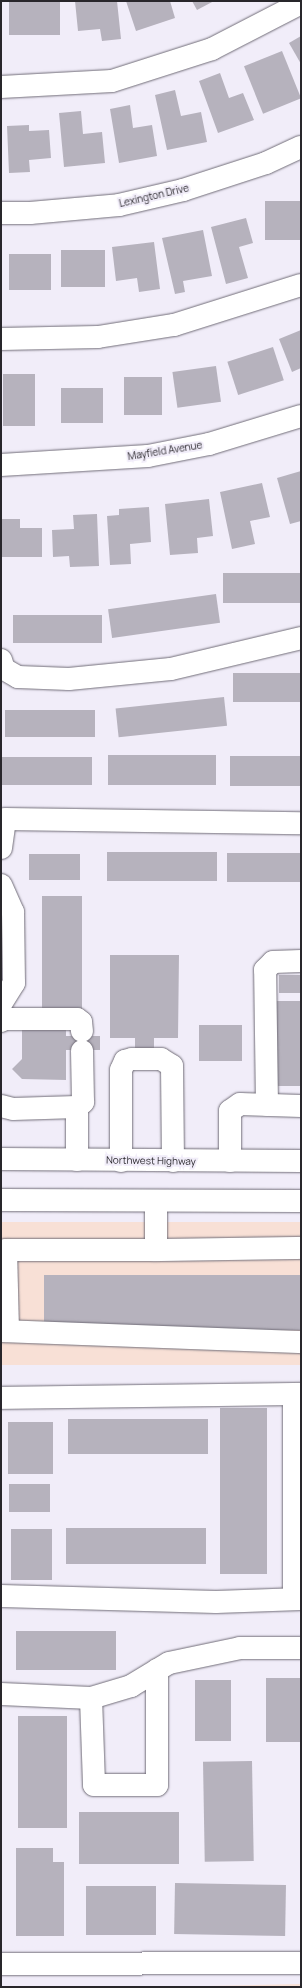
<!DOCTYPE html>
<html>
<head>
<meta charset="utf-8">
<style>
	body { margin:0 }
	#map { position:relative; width:302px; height:1988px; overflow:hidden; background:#f1edf9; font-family:Manrope,sans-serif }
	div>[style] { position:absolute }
	.commercial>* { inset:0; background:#f8e0d6; transform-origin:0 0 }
	.building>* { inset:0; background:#b6b2bd; transform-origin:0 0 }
	.roads { filter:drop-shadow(0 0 1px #716d78) drop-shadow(0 0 1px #716d78) }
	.minor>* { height:22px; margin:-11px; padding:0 11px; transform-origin:11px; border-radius:11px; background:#fff }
	.major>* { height:22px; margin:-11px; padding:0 11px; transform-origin:11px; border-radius:11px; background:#fff }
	span { translate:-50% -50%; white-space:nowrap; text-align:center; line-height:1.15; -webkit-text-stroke:4px #f1edf9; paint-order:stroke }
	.street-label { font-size:10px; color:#28262b }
	.frame { position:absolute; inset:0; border:2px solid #28262b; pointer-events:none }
</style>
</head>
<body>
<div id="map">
	<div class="commercial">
		<i style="left:301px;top:1222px;width:143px;height:300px;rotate:90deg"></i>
		<i style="clip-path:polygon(301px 1984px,301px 1987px,159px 1987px)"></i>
	</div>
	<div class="building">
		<i style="left:9px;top:1px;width:51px;height:34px"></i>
		<i style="clip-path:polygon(75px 1px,117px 1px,121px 39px,102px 41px,100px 29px,78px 31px)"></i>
		<i style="clip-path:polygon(126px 1px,170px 1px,175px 18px,136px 31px)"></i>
		<i style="clip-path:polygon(192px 1px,214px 1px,197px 10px)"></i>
		<i style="clip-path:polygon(301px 36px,301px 64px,289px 43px)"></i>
		<i style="left:282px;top:51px;width:51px;height:41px;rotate:68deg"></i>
		<i style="clip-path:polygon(220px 73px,229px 98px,243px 93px,254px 120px,218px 133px,199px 81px)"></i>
		<i style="clip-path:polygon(175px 90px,181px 116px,201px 112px,207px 142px,167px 150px,155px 95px)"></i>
		<i style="clip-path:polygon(130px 105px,133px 128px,152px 125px,157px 156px,119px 163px,110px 109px)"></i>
		<i style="clip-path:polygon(81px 111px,83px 134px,102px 132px,105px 163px,64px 167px,59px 113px)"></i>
		<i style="clip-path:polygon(29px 125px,29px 131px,49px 130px,51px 158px,29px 160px,30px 172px,9px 173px,7px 126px)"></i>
		<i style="left:265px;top:201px;width:36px;height:39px"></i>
		<i style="clip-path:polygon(246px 218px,253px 243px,239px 247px,248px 278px,226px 284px,211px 227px)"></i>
		<i style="clip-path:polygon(203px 230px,212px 276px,183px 281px,185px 292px,175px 294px,162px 238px)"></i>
		<i style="clip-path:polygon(154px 242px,160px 289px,139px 292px,137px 278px,116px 281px,112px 247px)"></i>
		<i style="left:61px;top:250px;width:44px;height:37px"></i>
		<i style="left:9px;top:254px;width:42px;height:36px"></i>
		<i style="clip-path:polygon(301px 330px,301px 368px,292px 372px,279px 339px)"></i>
		<i style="left:273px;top:347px;width:35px;height:48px;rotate:72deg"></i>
		<i style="left:216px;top:366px;width:36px;height:44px;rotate:82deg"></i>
		<i style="left:3px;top:374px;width:32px;height:52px"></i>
		<i style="left:124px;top:377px;width:38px;height:38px"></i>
		<i style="left:61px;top:388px;width:42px;height:35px"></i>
		<i style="clip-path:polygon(301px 471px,301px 521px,290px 524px,277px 478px)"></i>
		<i style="clip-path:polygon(262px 483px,270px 517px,250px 521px,255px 544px,232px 549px,220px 492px)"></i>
		<i style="clip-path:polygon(209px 499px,213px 536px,197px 538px,198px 553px,170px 555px,165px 504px)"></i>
		<i style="clip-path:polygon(149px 507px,151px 542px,130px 544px,131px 564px,110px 565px,107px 516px,119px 515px,119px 509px)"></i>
		<i style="clip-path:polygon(97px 514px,99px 566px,70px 567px,69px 556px,53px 557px,52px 530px,74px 529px,73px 515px)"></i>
		<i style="clip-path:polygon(1px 519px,20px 519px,20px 528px,42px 528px,42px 557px,1px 557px)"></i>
		<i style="left:301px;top:573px;width:30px;height:78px;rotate:90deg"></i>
		<i style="left:216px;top:594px;width:29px;height:109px;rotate:82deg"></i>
		<i style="left:13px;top:615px;width:89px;height:28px"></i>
		<i style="left:301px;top:673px;width:29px;height:68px;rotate:90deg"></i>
		<i style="left:224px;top:697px;width:29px;height:109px;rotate:84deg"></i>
		<i style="left:5px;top:710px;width:90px;height:27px"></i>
		<i style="left:108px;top:755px;width:108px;height:30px"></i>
		<i style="left:230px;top:756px;width:71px;height:30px"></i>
		<i style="left:2px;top:757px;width:90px;height:28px"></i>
		<i style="left:107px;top:852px;width:110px;height:29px"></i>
		<i style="left:227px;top:853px;width:74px;height:29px"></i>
		<i style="left:29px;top:854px;width:51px;height:26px"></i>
		<i style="left:42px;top:896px;width:40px;height:117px"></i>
		<i style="clip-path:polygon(110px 955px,179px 955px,178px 1038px,154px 1038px,154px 1050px,135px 1050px,135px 1038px,110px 1038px)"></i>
		<i style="left:279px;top:975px;width:22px;height:18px"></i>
		<i style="left:301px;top:1001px;width:85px;height:29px;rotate:90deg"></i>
		<i style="left:199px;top:1025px;width:43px;height:36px"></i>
		<i style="clip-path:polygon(22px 1029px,66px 1029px,66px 1036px,100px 1036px,100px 1050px,66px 1050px,66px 1080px,22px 1079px,12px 1069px,22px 1059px)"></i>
		<i style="left:44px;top:1275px;width:257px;height:55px"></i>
		<i style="left:220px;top:1408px;width:47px;height:166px"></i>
		<i style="left:68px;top:1419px;width:140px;height:35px"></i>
		<i style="left:8px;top:1422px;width:45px;height:52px"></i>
		<i style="left:9px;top:1484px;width:41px;height:28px"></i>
		<i style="left:66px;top:1528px;width:140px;height:36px"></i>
		<i style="left:11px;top:1529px;width:41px;height:51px"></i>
		<i style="left:116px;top:1631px;width:39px;height:100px;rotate:90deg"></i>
		<i style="left:266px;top:1678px;width:35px;height:64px"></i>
		<i style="left:195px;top:1680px;width:36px;height:61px"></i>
		<i style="left:18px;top:1716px;width:49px;height:112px"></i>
		<i style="left:252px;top:1761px;width:100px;height:49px;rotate:89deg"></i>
		<i style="left:79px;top:1812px;width:100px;height:52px"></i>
		<i style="clip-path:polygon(16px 1848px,53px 1848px,53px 1862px,64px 1862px,64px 1936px,16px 1936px)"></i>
		<i style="left:175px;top:1883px;width:111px;height:51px;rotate:1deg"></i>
		<i style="left:86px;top:1886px;width:70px;height:49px"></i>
	</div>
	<div class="roads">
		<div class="minor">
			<i style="left:1px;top:87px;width:111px;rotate:-3.1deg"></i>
			<i style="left:112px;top:81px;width:105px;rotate:-17.7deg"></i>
			<i style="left:212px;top:49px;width:100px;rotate:-27.3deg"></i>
			<i style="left:1px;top:213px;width:29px"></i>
			<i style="left:30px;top:213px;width:89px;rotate:-5.1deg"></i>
			<i style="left:119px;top:205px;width:66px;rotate:-13.2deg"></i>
			<i style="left:183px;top:190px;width:87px;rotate:-18deg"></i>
			<i style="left:266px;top:163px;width:38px;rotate:-25deg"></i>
			<i style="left:1px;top:339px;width:97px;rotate:-1.2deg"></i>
			<i style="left:98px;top:337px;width:77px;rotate:-9deg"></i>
			<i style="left:174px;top:325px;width:133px;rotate:-17.5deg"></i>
			<i style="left:1px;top:465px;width:147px;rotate:-3.5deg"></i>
			<i style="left:148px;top:456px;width:62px;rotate:-11.1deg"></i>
			<i style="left:209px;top:444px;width:96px;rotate:-16.9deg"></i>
			<i style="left:1px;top:660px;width:9px;rotate:72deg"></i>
			<i style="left:4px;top:669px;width:16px;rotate:30deg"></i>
			<i style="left:18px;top:677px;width:51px;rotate:2.2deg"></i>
			<i style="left:69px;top:679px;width:102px;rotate:-5.6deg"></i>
			<i style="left:171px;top:669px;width:134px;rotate:-13.4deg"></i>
			<i style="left:1px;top:848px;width:29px;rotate:-82deg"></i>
			<i style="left:5px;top:819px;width:296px;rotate:0.8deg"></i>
			<i style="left:1px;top:885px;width:30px;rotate:66deg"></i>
			<i style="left:13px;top:912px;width:71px;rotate:89.2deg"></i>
			<i style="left:14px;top:983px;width:25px;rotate:122deg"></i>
			<i style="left:1px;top:1021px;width:4px;rotate:-27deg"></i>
			<i style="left:5px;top:1019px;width:72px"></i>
			<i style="left:77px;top:1019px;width:5px;rotate:37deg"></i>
			<i style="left:81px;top:1022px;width:9px;rotate:84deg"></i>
			<i style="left:267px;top:1105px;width:135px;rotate:-90.8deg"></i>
			<i style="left:265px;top:970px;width:11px;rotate:-45deg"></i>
			<i style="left:273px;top:962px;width:28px;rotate:-2deg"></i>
			<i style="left:1px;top:1106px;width:12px;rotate:14deg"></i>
			<i style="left:13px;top:1109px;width:64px;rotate:-1.8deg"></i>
			<i style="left:77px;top:1107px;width:8px;rotate:-40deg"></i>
			<i style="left:83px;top:1102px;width:51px;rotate:-91.1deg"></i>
			<i style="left:77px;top:1107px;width:53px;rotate:90deg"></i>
			<i style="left:121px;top:1161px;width:91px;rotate:-90deg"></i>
			<i style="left:121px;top:1070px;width:10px;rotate:-66deg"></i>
			<i style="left:125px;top:1061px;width:7px;rotate:-16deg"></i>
			<i style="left:132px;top:1059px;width:29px"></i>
			<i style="left:161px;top:1059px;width:13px;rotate:32deg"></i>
			<i style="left:172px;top:1066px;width:95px;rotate:89.4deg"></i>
			<i style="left:230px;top:1161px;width:50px;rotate:-90deg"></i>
			<i style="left:230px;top:1111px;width:12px;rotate:-35deg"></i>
			<i style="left:240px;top:1104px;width:61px;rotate:1.9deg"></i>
			<i style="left:156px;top:1250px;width:145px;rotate:-0.8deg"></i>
			<i style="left:1px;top:1331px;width:300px;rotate:2.1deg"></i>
			<i style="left:8px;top:1331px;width:81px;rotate:-91.4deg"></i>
			<i style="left:6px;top:1250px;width:150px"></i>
			<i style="left:156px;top:1250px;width:49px;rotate:-90deg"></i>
			<i style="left:294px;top:1394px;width:205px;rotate:90deg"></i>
			<i style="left:1px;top:1398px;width:300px;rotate:-0.8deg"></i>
			<i style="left:1px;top:1596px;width:215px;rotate:1.6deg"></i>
			<i style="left:216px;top:1602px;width:85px;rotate:-2deg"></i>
			<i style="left:1px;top:1694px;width:90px;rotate:2.5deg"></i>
			<i style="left:91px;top:1698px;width:42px;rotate:-16.7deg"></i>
			<i style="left:131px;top:1686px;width:44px;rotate:-31.2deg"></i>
			<i style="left:169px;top:1663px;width:73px;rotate:-11.9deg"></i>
			<i style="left:240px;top:1648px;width:61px"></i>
			<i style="left:91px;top:1698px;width:87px;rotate:88deg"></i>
			<i style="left:94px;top:1785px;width:63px"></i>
			<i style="left:157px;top:1785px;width:115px;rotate:-90deg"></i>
			<i style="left:1px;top:1964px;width:300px;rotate:-0.2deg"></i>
		</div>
		<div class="major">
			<i style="left:1px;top:1159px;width:300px;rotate:0.4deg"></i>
			<i style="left:1px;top:1200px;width:300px;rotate:0.2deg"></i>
		</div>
	</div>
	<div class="street-label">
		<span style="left:154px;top:196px;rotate:-13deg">Lexington Drive</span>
		<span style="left:165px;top:451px;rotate:-9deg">Mayfield Avenue</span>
		<span style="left:151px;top:1161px;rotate:1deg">Northwest Highway</span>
	</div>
	<div class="frame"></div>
</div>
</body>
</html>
